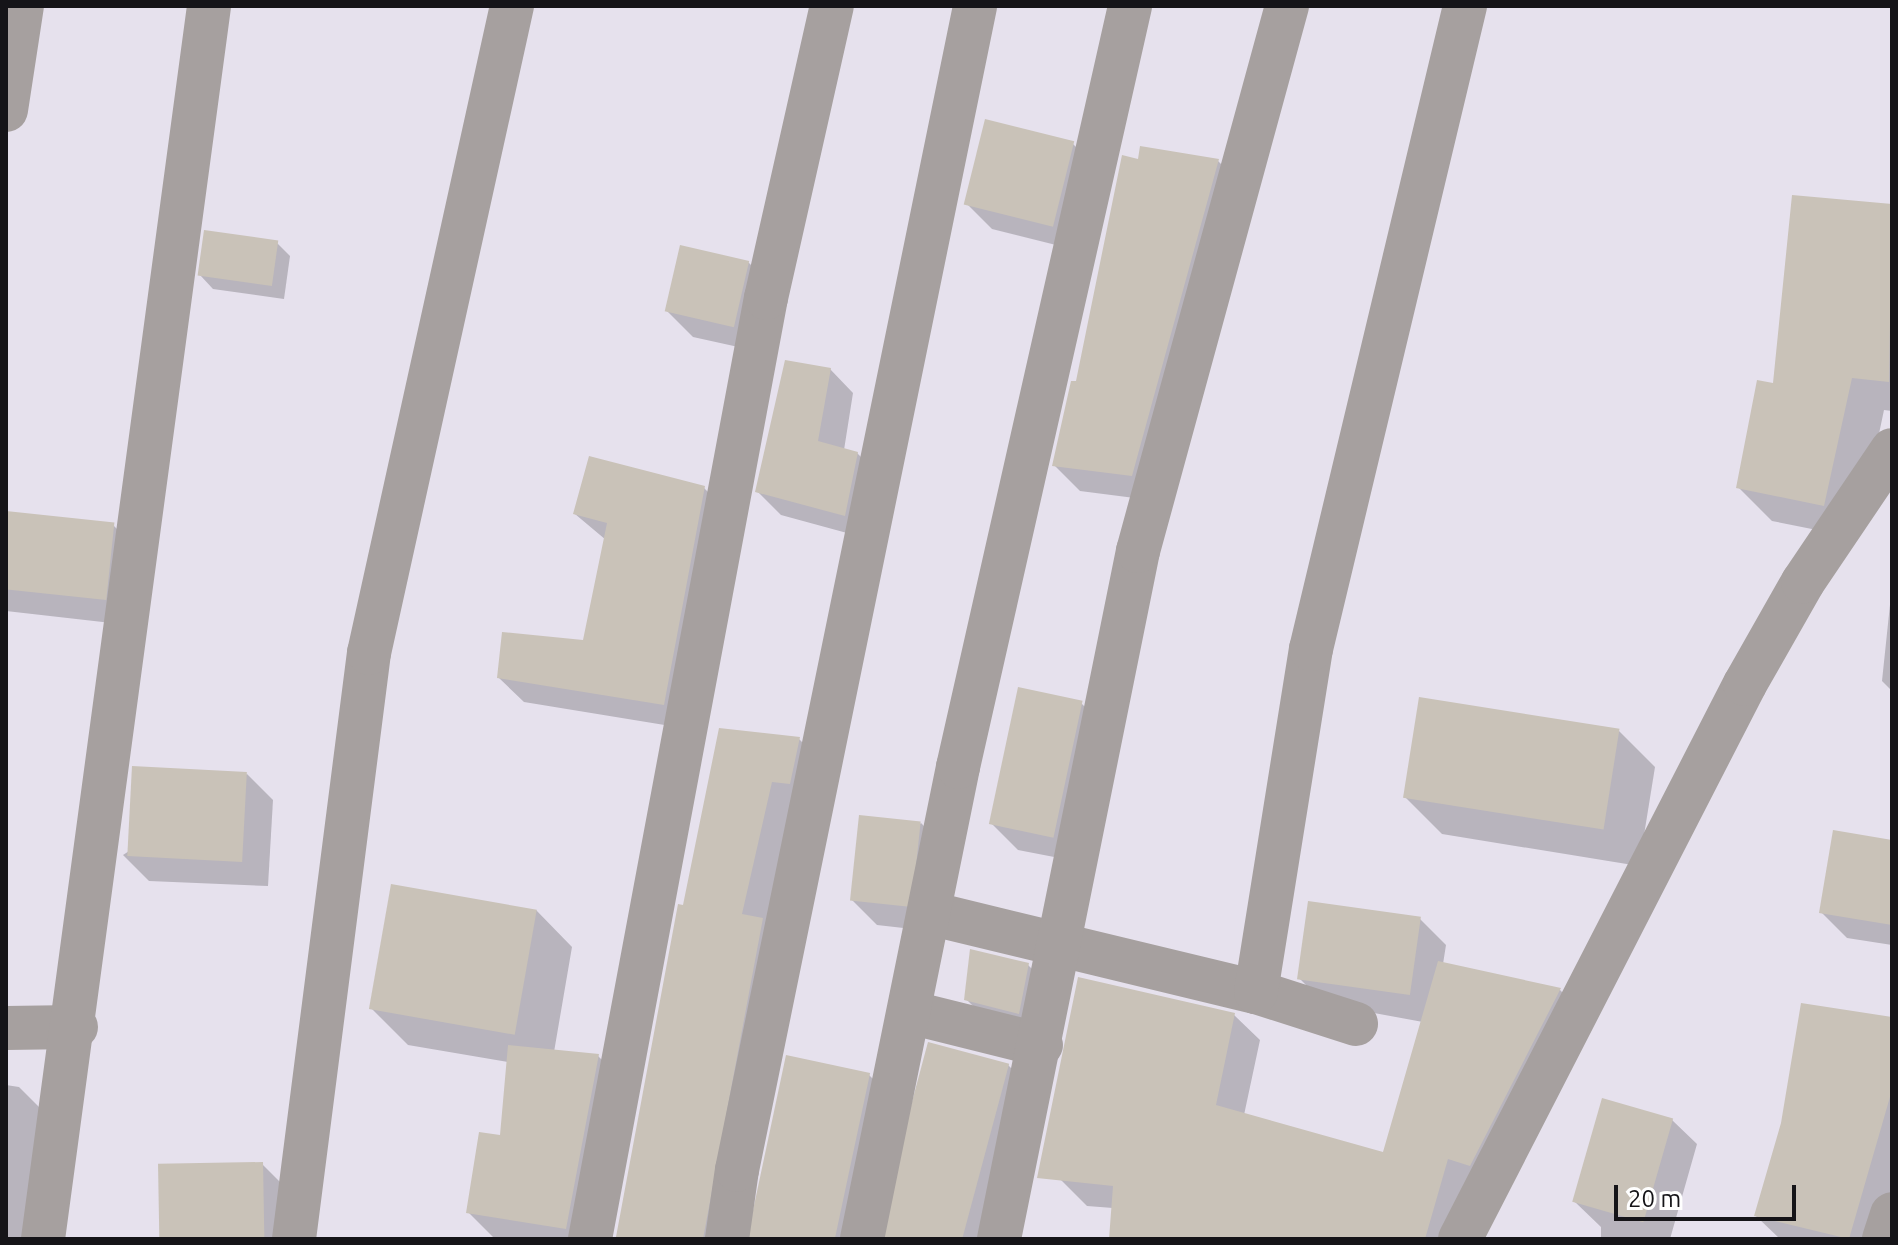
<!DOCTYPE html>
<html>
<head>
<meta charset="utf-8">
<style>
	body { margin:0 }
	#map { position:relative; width:1898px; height:1245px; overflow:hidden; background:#e6e1ed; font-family:Ubuntu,sans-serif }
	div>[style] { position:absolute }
	.shadow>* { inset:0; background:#0003 }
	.building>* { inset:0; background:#c9c2b8; transform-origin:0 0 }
	.minor>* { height:44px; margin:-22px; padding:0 22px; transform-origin:22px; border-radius:22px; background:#a6a09f }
	.tertiary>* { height:44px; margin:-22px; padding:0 22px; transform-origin:22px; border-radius:22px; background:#a6a09f }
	span { translate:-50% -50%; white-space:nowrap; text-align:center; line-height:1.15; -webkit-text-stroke:8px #fff; paint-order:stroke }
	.frame { position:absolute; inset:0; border:8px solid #151418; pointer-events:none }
	.scale { position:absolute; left:1614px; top:1185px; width:182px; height:36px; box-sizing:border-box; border:4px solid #151418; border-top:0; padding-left:10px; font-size:24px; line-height:28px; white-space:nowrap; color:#151418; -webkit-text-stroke:6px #fff; paint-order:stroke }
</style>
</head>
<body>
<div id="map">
	<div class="shadow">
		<i style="clip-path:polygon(1073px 144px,1099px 170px,1080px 251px,992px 229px,966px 203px)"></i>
		<i style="clip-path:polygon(1218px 161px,1244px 187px,1158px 501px,1080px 491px,1054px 465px,1140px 162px)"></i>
		<i style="clip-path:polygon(1793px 197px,1892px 206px,1892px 411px,1884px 410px,1857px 538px,1772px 521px,1739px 488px,1774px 385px)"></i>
		<i style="clip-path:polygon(277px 243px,290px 256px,284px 299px,213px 289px,200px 275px)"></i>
		<i style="clip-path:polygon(748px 262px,774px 288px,761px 352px,693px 337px,667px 311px)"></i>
		<i style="clip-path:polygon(830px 369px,853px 393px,844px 450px,857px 453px,881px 477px,869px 539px,781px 515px,757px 491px)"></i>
		<i style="clip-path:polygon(704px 488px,729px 513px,689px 729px,524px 702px,499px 678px,585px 643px,606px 540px,575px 514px)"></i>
		<i style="clip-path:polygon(6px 513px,113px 525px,139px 551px,129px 625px,6px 611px)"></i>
		<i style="clip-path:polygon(1891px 595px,1892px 595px,1892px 691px,1882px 681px)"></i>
		<i style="clip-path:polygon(1081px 703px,1107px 729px,1080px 862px,1018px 850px,992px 824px)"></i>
		<i style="clip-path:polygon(1618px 730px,1655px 767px,1639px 866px,1442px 834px,1405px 797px)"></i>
		<i style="clip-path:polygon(799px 739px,824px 764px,730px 1239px,621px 1239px,685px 907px)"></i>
		<i style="clip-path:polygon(247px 774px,273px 800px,268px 886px,149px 881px,123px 855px)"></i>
		<i style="clip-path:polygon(921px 823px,946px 849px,930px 931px,877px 925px,851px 899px)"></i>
		<i style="clip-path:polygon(1892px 842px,1892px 945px,1847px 938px,1821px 912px)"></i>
		<i style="clip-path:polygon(536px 910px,572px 947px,554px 1052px,598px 1056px,624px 1082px,595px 1239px,495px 1239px,469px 1213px,502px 1138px,508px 1062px,408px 1045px,372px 1009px)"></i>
		<i style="clip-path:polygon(1420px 919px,1446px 945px,1443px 964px,1560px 990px,1585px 1015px,1458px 1239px,1111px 1239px,1113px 1208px,1087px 1206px,1061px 1180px,1234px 1015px,1260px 1040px,1244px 1115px,1384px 1154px,1423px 1022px,1325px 1004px,1299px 978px)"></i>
		<i style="clip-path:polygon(1028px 965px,1041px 978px,1032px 1026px,979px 1012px,966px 999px)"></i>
		<i style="clip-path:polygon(1892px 1019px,1892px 1204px,1882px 1239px,1780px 1239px,1756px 1216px)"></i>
		<i style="clip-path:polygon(1008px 1065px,1033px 1090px,1003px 1239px,890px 1239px)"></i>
		<i style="clip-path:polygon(869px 1075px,894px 1100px,866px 1239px,754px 1239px)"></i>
		<i style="clip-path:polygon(6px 1085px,19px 1087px,45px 1113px,28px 1239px,6px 1239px)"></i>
		<i style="clip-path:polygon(1672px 1120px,1697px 1144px,1670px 1239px,1601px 1239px,1601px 1227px,1575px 1202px)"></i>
		<i style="clip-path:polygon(262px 1164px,284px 1186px,286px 1239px,160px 1239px)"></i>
	</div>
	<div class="building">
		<i style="left:985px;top:119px;width:92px;height:88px;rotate:14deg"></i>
		<i style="clip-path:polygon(1140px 146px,1219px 159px,1132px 476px,1052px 466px,1071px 381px,1076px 381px,1122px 155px,1138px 159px)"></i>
		<i style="clip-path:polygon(1792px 195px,1892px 204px,1889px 382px,1852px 378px,1824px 506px,1736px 488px,1757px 380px,1773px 383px)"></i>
		<i style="left:204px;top:230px;width:75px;height:46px;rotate:8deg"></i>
		<i style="left:680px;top:245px;width:71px;height:68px;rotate:13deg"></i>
		<i style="clip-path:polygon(785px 360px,831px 368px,818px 441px,858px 452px,845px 516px,755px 492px)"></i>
		<i style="clip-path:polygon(589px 456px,705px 486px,664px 705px,497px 678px,502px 632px,583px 640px,607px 523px,573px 514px)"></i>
		<i style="left:6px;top:511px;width:109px;height:78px;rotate:6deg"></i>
		<i style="left:1018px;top:687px;width:66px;height:140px;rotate:12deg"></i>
		<i style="left:1419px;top:697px;width:203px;height:102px;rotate:9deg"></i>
		<i style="clip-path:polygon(719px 728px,800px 737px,790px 784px,772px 782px,742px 914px,763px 918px,703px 1239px,616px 1237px,678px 904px,683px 905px)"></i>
		<i style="left:132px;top:766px;width:115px;height:90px;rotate:3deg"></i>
		<i style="left:859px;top:815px;width:62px;height:86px;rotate:6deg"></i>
		<i style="clip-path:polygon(1833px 830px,1892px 840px,1892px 925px,1819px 913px)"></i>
		<i style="left:391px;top:884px;width:148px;height:127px;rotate:10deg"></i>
		<i style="left:1308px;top:901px;width:114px;height:79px;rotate:8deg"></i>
		<i style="clip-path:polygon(970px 949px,1029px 963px,1019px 1014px,964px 1000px)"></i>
		<i style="clip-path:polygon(1438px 961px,1561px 988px,1470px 1166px,1448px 1159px,1425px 1239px,1109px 1239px,1113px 1186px,1037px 1178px,1078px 977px,1235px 1013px,1216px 1105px,1383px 1152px)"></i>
		<i style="clip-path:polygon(1801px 1003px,1892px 1017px,1892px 1090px,1849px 1239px,1754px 1216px,1781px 1123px)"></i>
		<i style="left:928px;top:1042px;width:84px;height:201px;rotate:15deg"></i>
		<i style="clip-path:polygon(508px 1045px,599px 1054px,566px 1229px,466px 1213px,479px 1132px,500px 1135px)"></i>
		<i style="left:786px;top:1055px;width:86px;height:187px;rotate:12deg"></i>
		<i style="left:1602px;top:1098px;width:74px;height:108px;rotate:16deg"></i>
		<i style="left:263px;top:1162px;width:77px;height:105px;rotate:89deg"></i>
	</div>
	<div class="minor">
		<i style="left:6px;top:110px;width:105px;rotate:-81.3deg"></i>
		<i style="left:929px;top:913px;width:336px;rotate:13.6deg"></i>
		<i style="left:1256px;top:992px;width:105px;rotate:17.7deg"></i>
		<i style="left:1256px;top:992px;width:347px;rotate:-80.9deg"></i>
		<i style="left:1311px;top:649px;width:661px;rotate:-76.53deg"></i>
		<i style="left:909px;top:1012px;width:136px;rotate:14deg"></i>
		<i style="left:6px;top:1028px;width:70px;rotate:-0.8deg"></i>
		<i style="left:43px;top:1239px;width:1244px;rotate:-82.33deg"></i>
		<i style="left:294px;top:1239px;width:591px;rotate:-82.71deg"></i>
		<i style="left:369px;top:653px;width:663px;rotate:-77.54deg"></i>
		<i style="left:590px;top:1239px;width:957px;rotate:-79.41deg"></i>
		<i style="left:766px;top:298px;width:299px;rotate:-77.3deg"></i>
		<i style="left:727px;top:1239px;width:70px;rotate:-81.8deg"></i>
		<i style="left:737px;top:1170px;width:1188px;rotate:-78.44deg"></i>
		<i style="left:862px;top:1239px;width:482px;rotate:-78.5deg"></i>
		<i style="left:958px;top:767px;width:780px;rotate:-77.26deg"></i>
		<i style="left:999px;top:1239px;width:702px;rotate:-78.58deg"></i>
		<i style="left:1138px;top:551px;width:565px;rotate:-74.71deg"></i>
		<i style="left:1884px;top:1239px;width:26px;rotate:-72deg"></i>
	</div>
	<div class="tertiary">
		<i style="left:1460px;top:1239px;width:624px;rotate:-62.82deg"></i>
		<i style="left:1745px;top:684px;width:117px;rotate:-60.4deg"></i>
		<i style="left:1803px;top:582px;width:159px;rotate:-56deg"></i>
	</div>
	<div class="frame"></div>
	<div class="scale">20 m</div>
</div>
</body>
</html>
